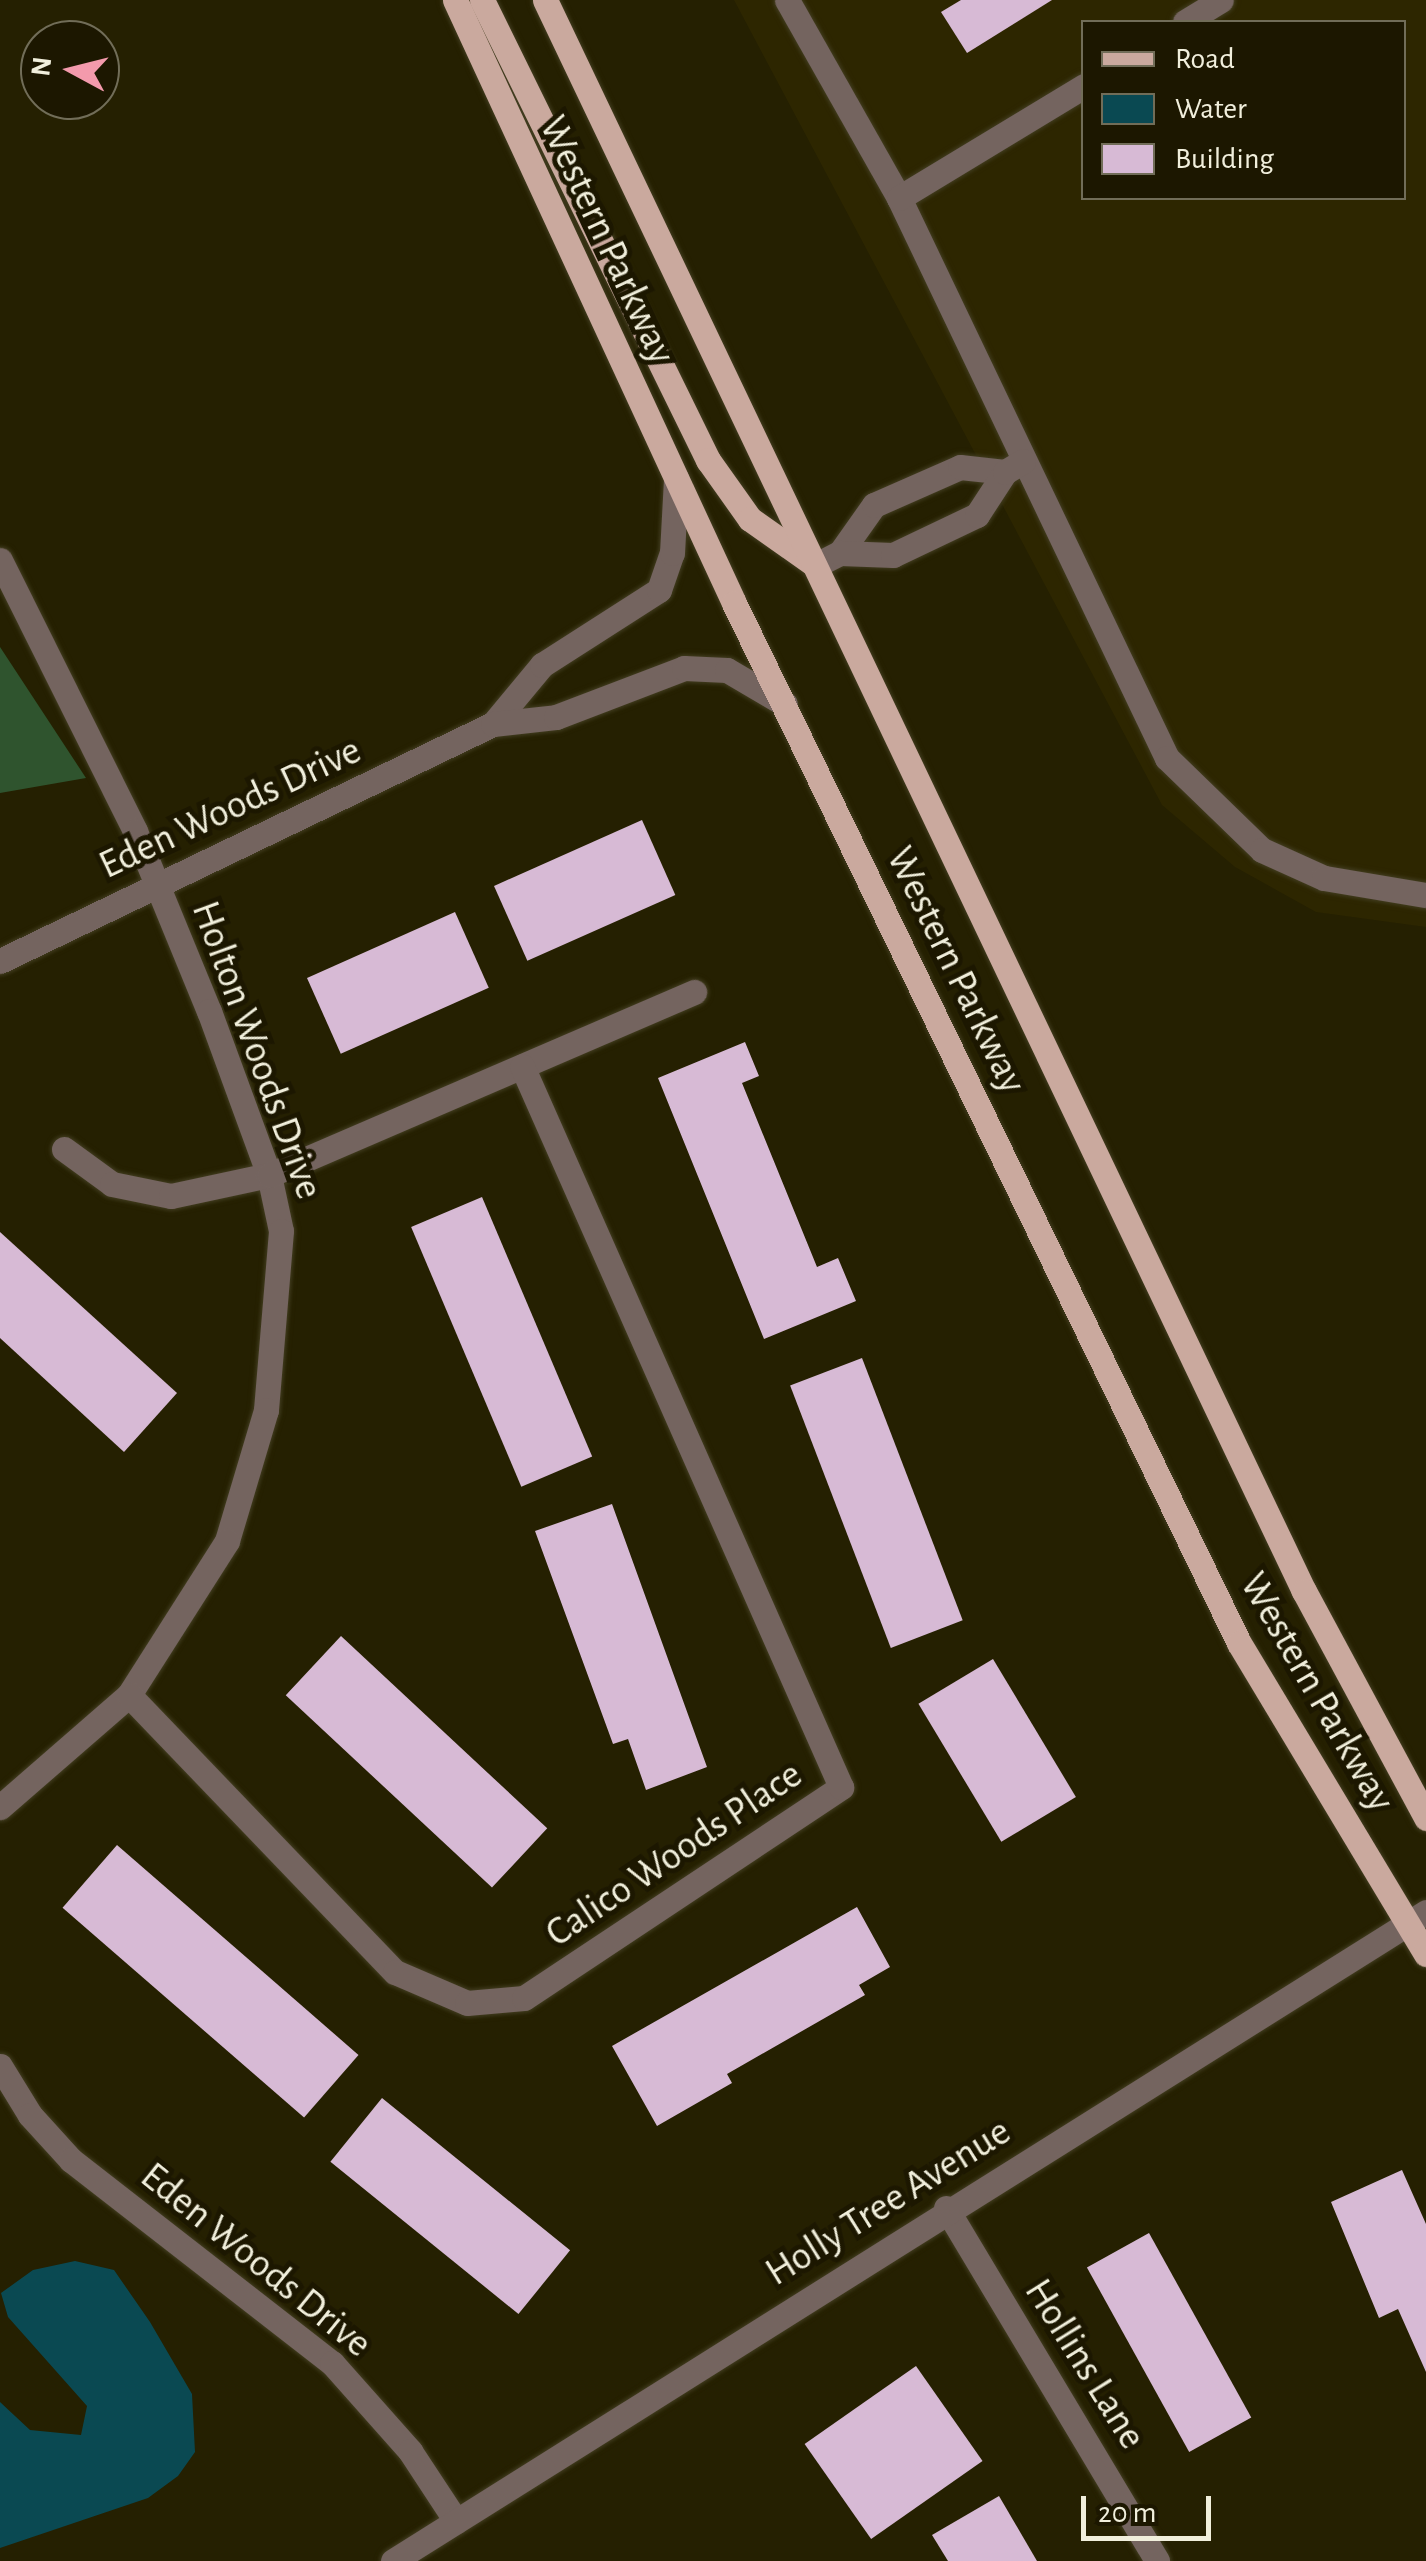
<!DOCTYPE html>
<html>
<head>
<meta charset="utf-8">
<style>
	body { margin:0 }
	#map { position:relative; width:1426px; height:2561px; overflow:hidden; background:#252001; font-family:"Alegreya Sans",sans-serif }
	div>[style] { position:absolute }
	.built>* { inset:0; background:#2d2600 }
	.forest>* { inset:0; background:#2f542e }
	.water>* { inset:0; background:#0a4952 }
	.building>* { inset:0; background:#d7bad5; transform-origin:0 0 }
	.roads { filter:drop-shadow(0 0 2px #423d20) drop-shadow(0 0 2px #423d20) }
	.minor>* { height:25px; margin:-12.5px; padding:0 12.5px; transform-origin:12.5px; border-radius:12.5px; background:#74645f }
	.major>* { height:25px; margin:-12.5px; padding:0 12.5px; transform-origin:12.5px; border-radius:12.5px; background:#caa99e }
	span { translate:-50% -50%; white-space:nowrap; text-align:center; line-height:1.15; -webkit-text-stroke:10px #1c1700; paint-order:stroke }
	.street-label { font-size:40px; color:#f1efdc }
	.legend { position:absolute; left:1081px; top:20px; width:325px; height:180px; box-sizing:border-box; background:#1c1700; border:2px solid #716d58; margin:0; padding:12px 18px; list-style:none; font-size:30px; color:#f1efdc }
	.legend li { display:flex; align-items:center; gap:20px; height:50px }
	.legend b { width:50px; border:2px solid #716d58 }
	.north { position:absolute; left:20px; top:20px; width:100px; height:100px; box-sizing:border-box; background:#1c1700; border:2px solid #716d58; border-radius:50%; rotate:277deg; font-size:28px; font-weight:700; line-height:40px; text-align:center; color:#f1efdc }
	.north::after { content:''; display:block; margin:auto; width:35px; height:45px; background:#f39aac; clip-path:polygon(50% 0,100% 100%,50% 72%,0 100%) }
	.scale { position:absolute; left:1081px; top:2496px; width:130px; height:45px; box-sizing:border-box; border:5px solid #f1efdc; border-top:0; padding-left:12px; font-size:30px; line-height:35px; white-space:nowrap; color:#f1efdc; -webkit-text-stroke:8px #1c1700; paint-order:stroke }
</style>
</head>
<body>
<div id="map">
	<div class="built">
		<i style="clip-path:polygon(evenodd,734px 0,1426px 0,1426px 927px,1316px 912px,1235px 867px,1162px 805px,734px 0,1084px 22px,1404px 22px,1404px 198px,1084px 198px,1084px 22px)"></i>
	</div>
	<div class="forest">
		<i style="clip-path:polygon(0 647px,86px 778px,0 793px)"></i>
	</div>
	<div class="water">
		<i style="clip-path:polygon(75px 2261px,114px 2270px,150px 2322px,192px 2394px,195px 2452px,178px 2476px,148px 2498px,0 2548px,0 2402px,30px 2430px,81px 2435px,87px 2406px,8px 2317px,1px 2293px,33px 2270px)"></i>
	</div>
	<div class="building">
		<i style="clip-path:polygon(961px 0,1052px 0,967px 53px,941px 12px)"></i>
		<i style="left:642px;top:820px;width:82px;height:162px;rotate:66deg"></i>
		<i style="left:455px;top:912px;width:83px;height:162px;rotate:66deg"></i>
		<i style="clip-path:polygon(745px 1042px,759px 1076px,742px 1083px,817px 1267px,838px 1258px,856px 1301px,764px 1339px,658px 1078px)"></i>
		<i style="left:482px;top:1197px;width:282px;height:77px;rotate:67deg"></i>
		<i style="clip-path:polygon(0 1232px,177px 1393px,124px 1452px,0 1338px)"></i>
		<i style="left:862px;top:1358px;width:281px;height:77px;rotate:69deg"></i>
		<i style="clip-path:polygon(612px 1504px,707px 1767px,646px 1790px,628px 1739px,613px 1744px,535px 1531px)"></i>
		<i style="left:341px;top:1636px;width:282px;height:81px;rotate:43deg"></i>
		<i style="left:993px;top:1659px;width:161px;height:87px;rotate:59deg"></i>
		<i style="left:117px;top:1845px;width:320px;height:83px;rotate:41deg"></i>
		<i style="clip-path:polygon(857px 1907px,890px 1967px,859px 1985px,865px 1995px,727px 2074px,732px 2083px,657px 2126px,612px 2046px)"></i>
		<i style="left:382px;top:2098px;width:242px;height:82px;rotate:39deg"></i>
		<i style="clip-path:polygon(1402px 2170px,1426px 2224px,1426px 2372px,1398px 2309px,1379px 2318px,1331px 2202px)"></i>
		<i style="left:1149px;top:2233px;width:211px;height:71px;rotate:61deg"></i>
		<i style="left:916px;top:2366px;width:116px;height:136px;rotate:55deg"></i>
		<i style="clip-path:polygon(999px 2496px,1037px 2561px,948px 2561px,932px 2535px)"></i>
	</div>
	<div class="roads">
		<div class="minor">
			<i style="left:787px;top:0;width:227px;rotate:60.5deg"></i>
			<i style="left:899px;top:198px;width:621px;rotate:64.43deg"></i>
			<i style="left:1167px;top:758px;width:132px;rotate:44.1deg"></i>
			<i style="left:1262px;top:850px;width:68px;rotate:24.3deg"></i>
			<i style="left:1324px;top:878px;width:103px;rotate:9.5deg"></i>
			<i style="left:1185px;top:22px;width:42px;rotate:-31.4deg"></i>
			<i style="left:899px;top:198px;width:216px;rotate:-31.2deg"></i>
			<i style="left:840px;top:553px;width:59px;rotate:-54.7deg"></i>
			<i style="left:874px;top:505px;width:94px;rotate:-23.8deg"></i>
			<i style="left:960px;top:467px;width:45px;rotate:6.3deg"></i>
			<i style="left:0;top:560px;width:303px;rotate:63.5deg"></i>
			<i style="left:135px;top:831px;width:195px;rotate:67.7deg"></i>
			<i style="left:209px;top:1011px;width:175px;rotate:69.9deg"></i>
			<i style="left:269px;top:1175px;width:57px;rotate:77.9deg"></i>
			<i style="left:281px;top:1231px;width:180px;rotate:94.8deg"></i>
			<i style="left:266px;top:1410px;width:137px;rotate:106.6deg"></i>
			<i style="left:227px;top:1541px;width:183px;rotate:122.5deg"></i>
			<i style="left:129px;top:1695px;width:171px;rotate:139deg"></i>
			<i style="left:816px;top:565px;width:27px;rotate:-27deg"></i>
			<i style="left:840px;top:553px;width:53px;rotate:2.2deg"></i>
			<i style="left:893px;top:555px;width:93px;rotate:-25.5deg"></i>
			<i style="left:977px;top:515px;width:51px;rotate:-56.9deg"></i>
			<i style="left:1005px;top:472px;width:21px;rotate:-31deg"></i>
			<i style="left:493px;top:724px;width:77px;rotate:-50.3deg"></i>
			<i style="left:542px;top:665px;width:139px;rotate:-32.7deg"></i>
			<i style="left:659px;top:590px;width:39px;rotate:-71deg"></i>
			<i style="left:672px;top:553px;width:75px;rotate:-86.9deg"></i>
			<i style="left:0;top:961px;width:547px;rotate:-25.68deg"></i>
			<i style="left:493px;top:724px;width:63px;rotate:-6.3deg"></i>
			<i style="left:556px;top:717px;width:137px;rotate:-20.9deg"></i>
			<i style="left:684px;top:668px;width:43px;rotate:2.7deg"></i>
			<i style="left:727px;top:670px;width:67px;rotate:30.4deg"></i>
			<i style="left:64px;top:1149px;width:59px;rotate:36.1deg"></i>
			<i style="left:112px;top:1184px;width:60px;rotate:11.5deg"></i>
			<i style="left:171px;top:1196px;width:100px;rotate:-12.1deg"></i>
			<i style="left:269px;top:1175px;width:463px;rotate:-23.3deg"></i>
			<i style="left:129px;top:1695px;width:384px;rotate:46.2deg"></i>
			<i style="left:395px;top:1972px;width:78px;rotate:23.3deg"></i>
			<i style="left:467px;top:2003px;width:57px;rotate:-5deg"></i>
			<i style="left:524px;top:1998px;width:381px;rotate:-33.6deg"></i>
			<i style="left:841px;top:1787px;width:788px;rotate:-113.87deg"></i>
			<i style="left:0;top:2066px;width:57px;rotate:58.5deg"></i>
			<i style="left:30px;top:2115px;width:61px;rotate:47.7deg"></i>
			<i style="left:71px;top:2160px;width:331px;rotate:37.9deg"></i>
			<i style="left:332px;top:2363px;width:118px;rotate:48.4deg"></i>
			<i style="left:410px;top:2451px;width:84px;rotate:56.7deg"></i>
			<i style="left:946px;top:2208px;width:411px;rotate:59.1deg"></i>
			<i style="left:393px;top:2561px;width:1220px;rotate:-32.14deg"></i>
		</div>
		<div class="major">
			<i style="left:455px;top:0;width:664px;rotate:65.17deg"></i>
			<i style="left:734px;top:603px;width:1156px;rotate:64.1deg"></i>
			<i style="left:1239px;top:1643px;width:363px;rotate:59deg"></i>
			<i style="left:482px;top:0;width:513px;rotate:63.83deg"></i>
			<i style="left:708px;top:460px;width:72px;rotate:54.6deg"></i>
			<i style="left:750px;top:519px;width:75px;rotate:35.2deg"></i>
			<i style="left:545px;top:0;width:1763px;rotate:64.5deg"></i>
			<i style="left:1304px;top:1591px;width:258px;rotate:61.7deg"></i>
		</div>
	</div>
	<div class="street-label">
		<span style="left:607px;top:240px;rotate:65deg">Western Parkway</span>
		<span style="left:230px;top:808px;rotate:-25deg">Eden Woods Drive</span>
		<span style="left:956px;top:970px;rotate:64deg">Western Parkway</span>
		<span style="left:257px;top:1050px;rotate:70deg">Holton Woods Drive</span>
		<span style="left:1317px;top:1692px;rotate:60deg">Western Parkway</span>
		<span style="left:674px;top:1854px;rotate:-34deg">Calico Woods Place</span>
		<span style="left:888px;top:2202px;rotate:-32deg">Holly Tree Avenue</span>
		<span style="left:256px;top:2260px;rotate:39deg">Eden Woods Drive</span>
		<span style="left:1085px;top:2364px;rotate:58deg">Hollins Lane</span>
	</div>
	<ul class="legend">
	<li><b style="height:12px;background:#caa99e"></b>Road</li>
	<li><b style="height:28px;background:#0a4952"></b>Water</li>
	<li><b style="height:28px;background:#d7bad5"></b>Building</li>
	</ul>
	<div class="north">N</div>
	<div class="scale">20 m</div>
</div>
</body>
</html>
